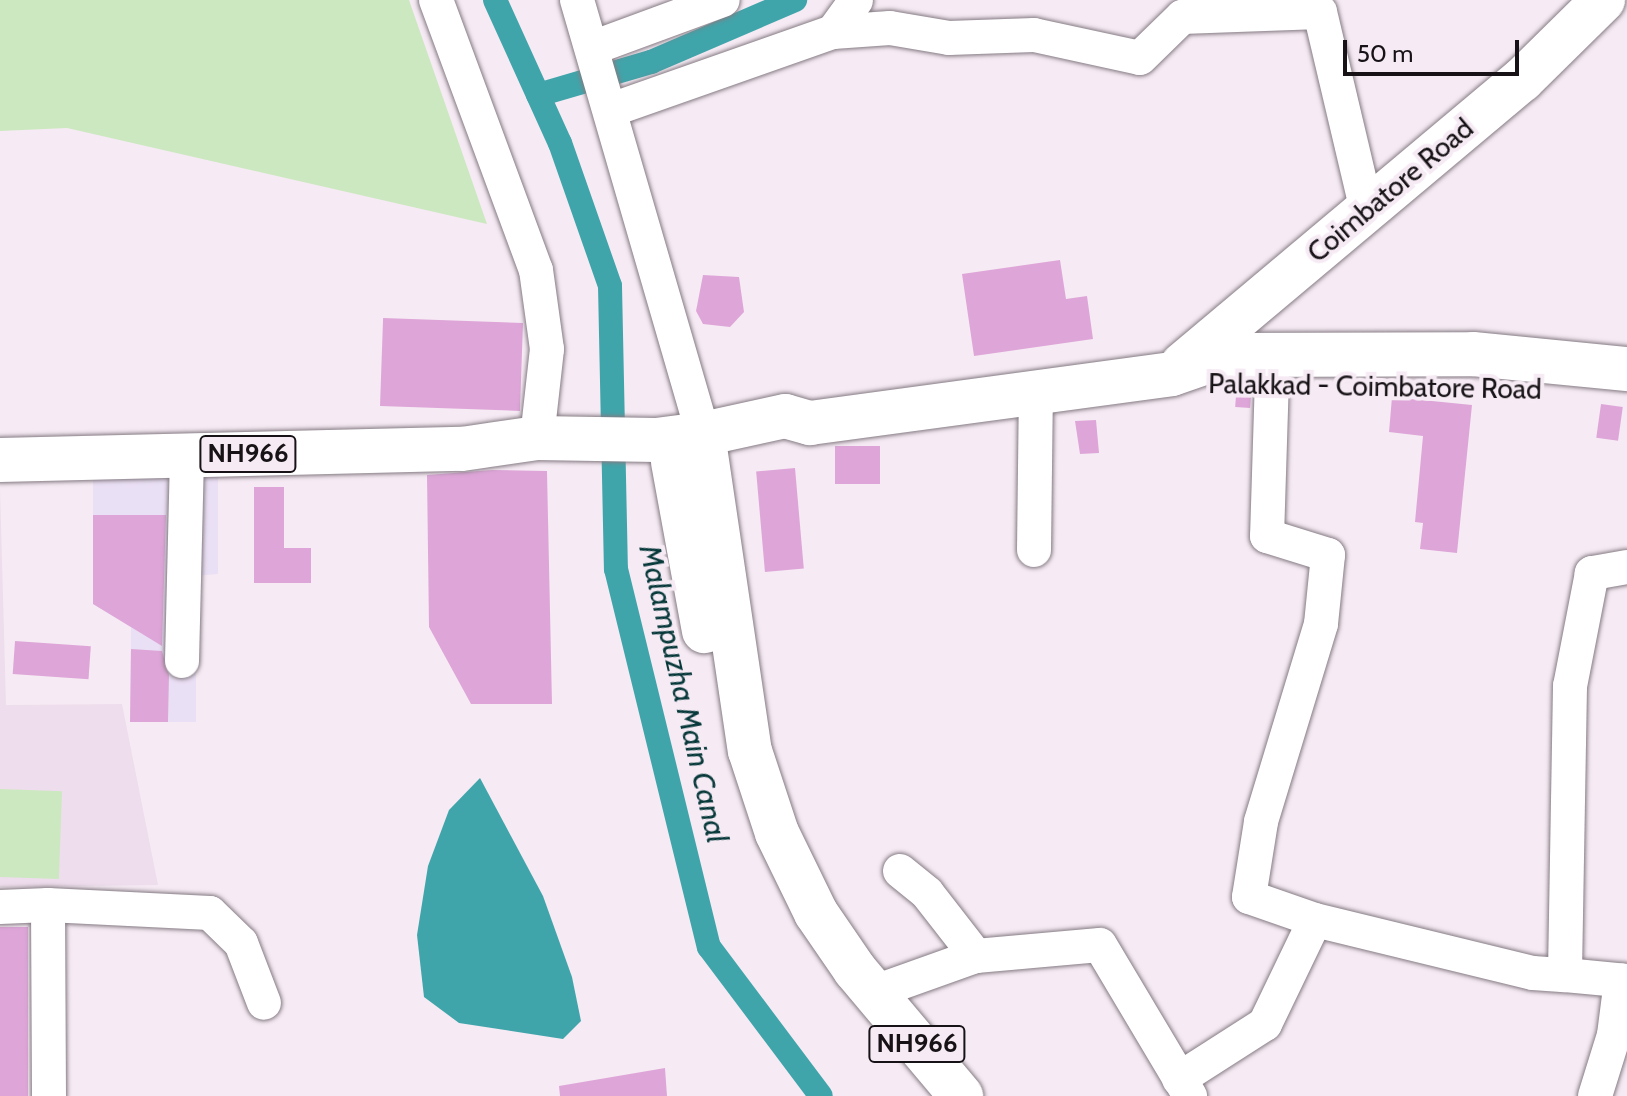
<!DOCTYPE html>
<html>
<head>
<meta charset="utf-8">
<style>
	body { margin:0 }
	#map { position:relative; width:1627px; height:1096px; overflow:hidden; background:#f6ebf4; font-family:Cabin,sans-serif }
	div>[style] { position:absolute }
	.commercial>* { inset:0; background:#eae0f5 }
	.built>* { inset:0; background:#eeddec }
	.green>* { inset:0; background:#cce8c0; transform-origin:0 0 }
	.water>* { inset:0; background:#40a5aa }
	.canal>* { height:24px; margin:-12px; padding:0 12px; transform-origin:12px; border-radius:12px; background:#40a5aa }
	.building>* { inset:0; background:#dea6d8; transform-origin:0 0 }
	.roads { filter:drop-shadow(0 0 2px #857b83) drop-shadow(0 0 2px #857b83) }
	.minor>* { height:34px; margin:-17px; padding:0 17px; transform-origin:17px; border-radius:17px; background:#fff }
	.major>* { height:44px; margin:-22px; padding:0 22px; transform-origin:22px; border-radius:22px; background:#fff }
	.highway>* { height:44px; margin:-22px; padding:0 22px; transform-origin:22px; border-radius:22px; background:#fff }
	span { translate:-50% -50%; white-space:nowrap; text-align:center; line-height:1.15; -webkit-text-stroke:8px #f6ebf4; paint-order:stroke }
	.shield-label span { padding:2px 6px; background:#f6ebf4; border:2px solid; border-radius:6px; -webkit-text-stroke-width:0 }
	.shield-label { font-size:26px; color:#161215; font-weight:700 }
	.street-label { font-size:28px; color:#161215 }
	.water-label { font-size:30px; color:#07383a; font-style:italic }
	.scale { position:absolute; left:1343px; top:40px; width:176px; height:36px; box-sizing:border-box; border:4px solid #161215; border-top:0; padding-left:10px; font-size:24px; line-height:28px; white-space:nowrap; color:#161215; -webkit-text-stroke:6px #f6ebf4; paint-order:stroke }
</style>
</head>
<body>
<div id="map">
	<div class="commercial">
		<i style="clip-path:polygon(218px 475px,218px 574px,196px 576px,196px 722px,130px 722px,131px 627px,93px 604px,93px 476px)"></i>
	</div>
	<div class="built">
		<i style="clip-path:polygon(0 488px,6px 705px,122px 704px,158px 885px,0 887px)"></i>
	</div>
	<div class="green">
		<i style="clip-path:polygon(0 0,409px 0,487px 224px,67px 128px,0 131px)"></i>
		<i style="left:0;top:789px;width:62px;height:88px;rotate:2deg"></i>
	</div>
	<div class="water">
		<i style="clip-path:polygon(480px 778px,543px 896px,572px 977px,581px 1021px,563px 1039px,459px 1023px,424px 997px,417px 935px,428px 866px,449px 810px)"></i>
	</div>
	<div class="canal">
		<i style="left:495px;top:0;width:157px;rotate:65.6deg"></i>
		<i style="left:560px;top:143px;width:151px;rotate:70.7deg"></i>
		<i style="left:610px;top:286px;width:283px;rotate:88.8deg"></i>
		<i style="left:616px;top:569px;width:389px;rotate:76.2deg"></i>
		<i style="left:709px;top:947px;width:186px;rotate:53.1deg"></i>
		<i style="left:538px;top:95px;width:118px;rotate:-16.3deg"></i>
		<i style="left:651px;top:62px;width:157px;rotate:-23.3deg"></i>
	</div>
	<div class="building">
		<i style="clip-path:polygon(1060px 260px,1066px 299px,1087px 296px,1093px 339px,974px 356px,962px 274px)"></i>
		<i style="clip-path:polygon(703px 275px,739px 277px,744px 312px,730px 327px,703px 324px,696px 311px)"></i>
		<i style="left:523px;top:323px;width:88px;height:140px;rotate:92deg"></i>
		<i style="left:1237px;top:381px;width:15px;height:26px;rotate:4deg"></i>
		<i style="clip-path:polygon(1392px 397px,1472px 405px,1457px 553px,1420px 549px,1423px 523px,1415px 522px,1423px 436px,1389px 432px)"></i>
		<i style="left:1601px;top:404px;width:22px;height:34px;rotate:8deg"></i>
		<i style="clip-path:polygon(1096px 420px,1099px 453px,1080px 454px,1075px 421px)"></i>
		<i style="left:880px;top:446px;width:38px;height:45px;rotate:90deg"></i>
		<i style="left:795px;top:468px;width:101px;height:39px;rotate:85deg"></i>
		<i style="clip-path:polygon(492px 470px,547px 471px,552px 704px,471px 704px,429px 627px,427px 475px)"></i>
		<i style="clip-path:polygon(254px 487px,284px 487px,284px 548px,311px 548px,311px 583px,254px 583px)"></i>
		<i style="clip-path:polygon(93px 515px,166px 515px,162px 646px,93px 604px)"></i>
		<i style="left:15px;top:641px;width:76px;height:33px;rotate:4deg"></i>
		<i style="clip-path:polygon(131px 649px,162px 651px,169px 675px,168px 722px,130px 722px)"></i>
		<i style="left:28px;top:927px;width:169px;height:28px;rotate:90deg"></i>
		<i style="clip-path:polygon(665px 1068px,667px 1096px,560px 1096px,559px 1086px)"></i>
	</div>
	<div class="roads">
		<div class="minor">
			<i style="left:436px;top:0;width:288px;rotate:69.7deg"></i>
			<i style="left:536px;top:270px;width:80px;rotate:82.1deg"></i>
			<i style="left:547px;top:349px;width:90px;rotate:96.4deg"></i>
			<i style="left:577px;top:0;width:452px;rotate:73.8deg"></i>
			<i style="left:833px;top:32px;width:57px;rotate:-4deg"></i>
			<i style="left:890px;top:28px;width:60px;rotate:9.6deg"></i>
			<i style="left:949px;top:38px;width:85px;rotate:-2deg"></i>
			<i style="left:1034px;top:35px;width:108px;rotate:12.2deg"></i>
			<i style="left:1140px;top:58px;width:59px;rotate:-44.3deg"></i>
			<i style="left:1182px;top:17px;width:138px;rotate:-2.1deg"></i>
			<i style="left:1320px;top:12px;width:204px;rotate:76.7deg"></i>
			<i style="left:595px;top:47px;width:136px;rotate:-20.2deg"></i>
			<i style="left:611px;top:110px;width:235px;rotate:-19.4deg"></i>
			<i style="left:833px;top:32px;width:39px;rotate:-54deg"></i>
			<i style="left:1272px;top:378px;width:158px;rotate:91.8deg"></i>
			<i style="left:1267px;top:536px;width:64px;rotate:17.3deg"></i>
			<i style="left:1328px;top:555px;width:69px;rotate:95.8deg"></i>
			<i style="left:1321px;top:624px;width:207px;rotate:106.9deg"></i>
			<i style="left:1261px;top:822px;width:76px;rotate:99.1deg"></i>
			<i style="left:1249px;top:897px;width:70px;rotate:19.2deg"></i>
			<i style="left:1034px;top:550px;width:157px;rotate:-89.3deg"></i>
			<i style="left:1627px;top:567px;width:36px;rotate:170deg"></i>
			<i style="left:1592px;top:573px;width:115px;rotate:101deg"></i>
			<i style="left:1570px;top:686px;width:289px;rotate:91deg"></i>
			<i style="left:1565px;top:975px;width:62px;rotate:5.5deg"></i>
			<i style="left:182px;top:661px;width:205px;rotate:-88.6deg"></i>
			<i style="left:900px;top:871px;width:35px;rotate:39deg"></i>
			<i style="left:927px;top:893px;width:80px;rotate:52.1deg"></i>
			<i style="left:0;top:907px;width:48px;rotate:-2.4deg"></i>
			<i style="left:872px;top:993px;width:110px;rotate:-19.6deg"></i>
			<i style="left:976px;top:956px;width:124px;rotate:-5.1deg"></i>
			<i style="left:1100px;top:945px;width:176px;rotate:59.2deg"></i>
			<i style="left:1179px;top:1079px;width:102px;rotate:-32.6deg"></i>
			<i style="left:1265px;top:1024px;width:115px;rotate:-64.3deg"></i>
			<i style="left:1315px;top:920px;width:224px;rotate:13.7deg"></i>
			<i style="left:1533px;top:973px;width:32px;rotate:4deg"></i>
			<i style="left:49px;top:1096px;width:191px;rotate:-90.3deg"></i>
			<i style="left:48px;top:905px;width:162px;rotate:2.8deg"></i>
			<i style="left:210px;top:913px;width:43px;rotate:44.1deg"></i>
			<i style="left:241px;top:943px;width:64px;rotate:69deg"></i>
			<i style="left:1595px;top:1096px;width:64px;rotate:-72.7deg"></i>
			<i style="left:1614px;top:1035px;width:55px;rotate:-82.7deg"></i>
		</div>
		<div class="major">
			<i style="left:1182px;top:365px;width:444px;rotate:-40deg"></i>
			<i style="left:1522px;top:80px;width:114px;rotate:-44.6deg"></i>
			<i style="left:703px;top:434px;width:84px;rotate:-12.4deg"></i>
			<i style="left:785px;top:416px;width:26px;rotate:16deg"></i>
			<i style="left:810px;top:423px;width:365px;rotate:-7.7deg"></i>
			<i style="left:1172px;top:374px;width:58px;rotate:-19.1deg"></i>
			<i style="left:1227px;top:355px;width:246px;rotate:-0.2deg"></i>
			<i style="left:1473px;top:354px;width:155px;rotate:5.6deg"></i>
		</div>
		<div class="highway">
			<i style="left:0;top:460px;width:462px;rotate:-1.4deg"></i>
			<i style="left:462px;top:449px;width:76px;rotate:-8.3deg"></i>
			<i style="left:537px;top:438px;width:119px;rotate:1deg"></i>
			<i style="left:656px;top:440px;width:47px;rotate:-7.3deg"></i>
			<i style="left:703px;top:434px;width:320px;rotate:81.6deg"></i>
			<i style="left:750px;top:751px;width:86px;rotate:71.8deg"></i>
			<i style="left:777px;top:833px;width:89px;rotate:64deg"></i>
			<i style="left:816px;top:913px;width:69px;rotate:55.6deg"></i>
			<i style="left:855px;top:970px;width:165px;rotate:49.9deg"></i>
			<i style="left:673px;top:462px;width:172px;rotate:79.6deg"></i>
		</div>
	</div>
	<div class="shield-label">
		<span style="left:248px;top:454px">NH966</span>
		<span style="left:917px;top:1044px">NH966</span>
	</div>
	<div class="street-label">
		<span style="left:1390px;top:190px;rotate:-40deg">Coimbatore Road</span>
		<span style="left:1375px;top:386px;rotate:1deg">Palakkad - Coimbatore Road</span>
	</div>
	<div class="water-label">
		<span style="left:683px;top:694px;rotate:77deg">Malampuzha Main Canal</span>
	</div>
	<div class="scale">50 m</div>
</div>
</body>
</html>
